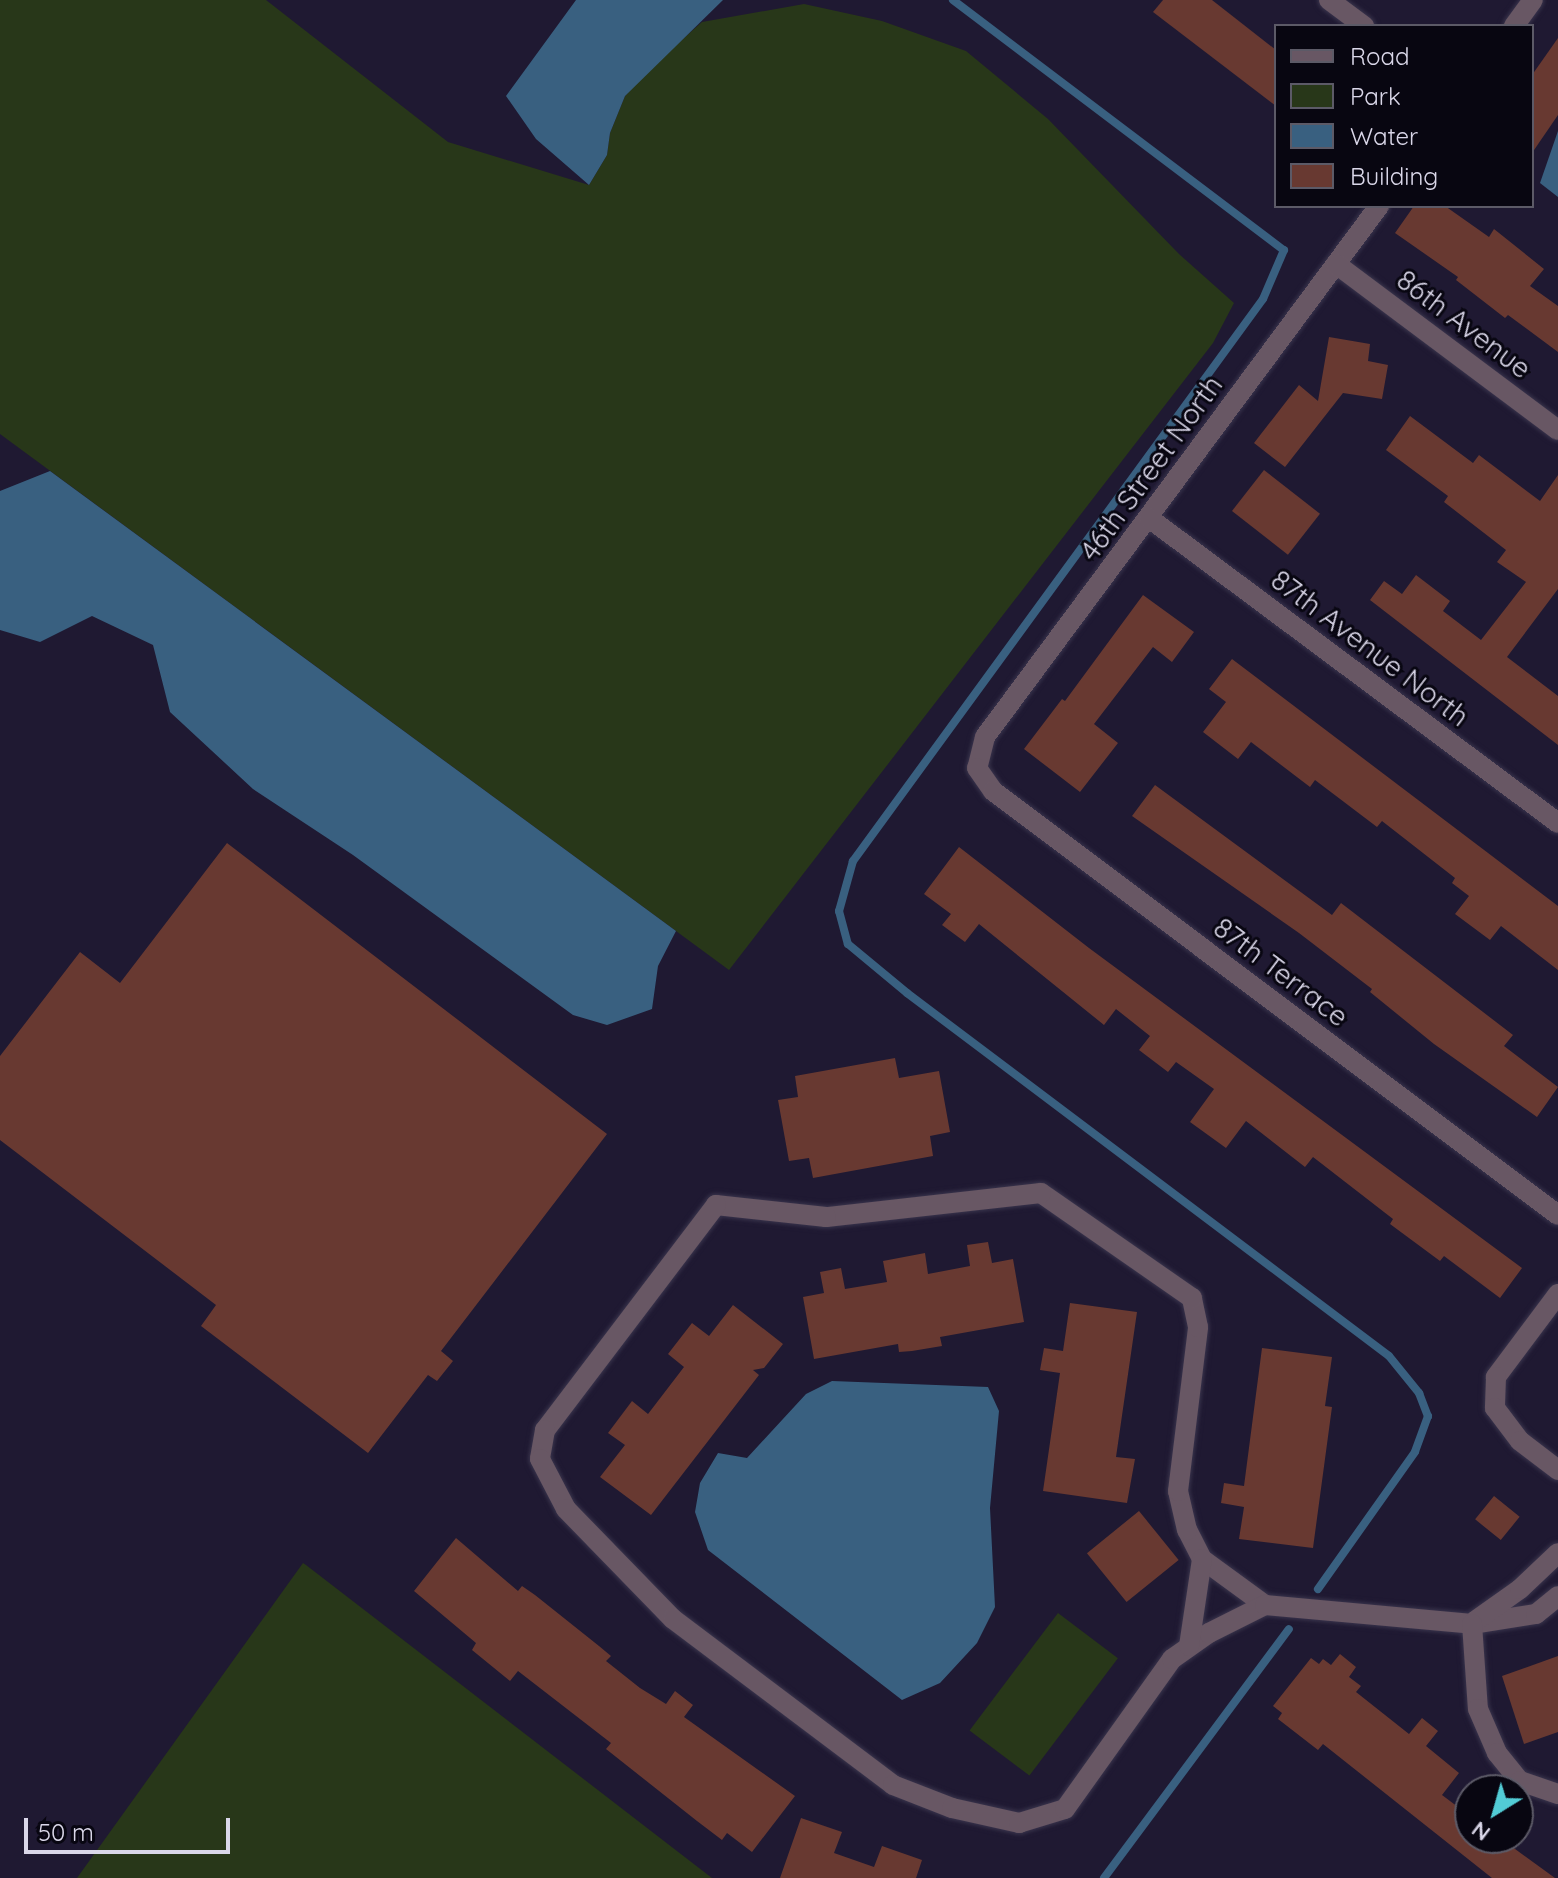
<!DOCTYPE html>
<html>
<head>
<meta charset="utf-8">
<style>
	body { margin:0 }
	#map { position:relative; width:1558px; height:1878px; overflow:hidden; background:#1f1932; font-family:Quicksand,sans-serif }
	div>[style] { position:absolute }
	.green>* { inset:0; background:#283719; transform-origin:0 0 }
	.water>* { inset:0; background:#396080 }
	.stream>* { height:8px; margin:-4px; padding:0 4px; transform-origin:4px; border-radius:4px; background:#396080 }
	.building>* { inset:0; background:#683931; transform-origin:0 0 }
	.roads { filter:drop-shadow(0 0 2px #39344c) drop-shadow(0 0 2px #39344c) }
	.minor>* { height:20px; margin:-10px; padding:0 10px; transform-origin:10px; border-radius:10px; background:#685764 }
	span { translate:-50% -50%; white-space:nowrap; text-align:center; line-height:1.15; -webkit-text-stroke:6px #080611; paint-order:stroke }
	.street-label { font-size:28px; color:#dad7e9 }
	.legend { position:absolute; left:1274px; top:24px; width:260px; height:184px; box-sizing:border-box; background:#080611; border:2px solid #5c5a67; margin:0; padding:10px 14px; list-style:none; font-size:24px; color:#dad7e9 }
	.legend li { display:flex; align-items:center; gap:16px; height:40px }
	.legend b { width:40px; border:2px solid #5c5a67 }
	.north { position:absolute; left:1454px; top:1774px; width:80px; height:80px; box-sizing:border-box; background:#080611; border:2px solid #5c5a67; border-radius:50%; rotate:217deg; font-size:22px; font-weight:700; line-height:32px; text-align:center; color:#dad7e9 }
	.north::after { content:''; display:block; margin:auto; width:28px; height:36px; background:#52ccd6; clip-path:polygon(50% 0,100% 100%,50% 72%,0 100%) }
	.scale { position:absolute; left:24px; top:1818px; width:206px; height:36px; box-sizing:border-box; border:4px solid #dad7e9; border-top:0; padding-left:10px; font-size:24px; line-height:28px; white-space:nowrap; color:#dad7e9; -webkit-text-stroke:6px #080611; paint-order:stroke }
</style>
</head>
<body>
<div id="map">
	<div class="green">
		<i style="clip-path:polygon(0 0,266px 0,448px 142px,589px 185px,607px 155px,610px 133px,625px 96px,649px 69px,702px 22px,804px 4px,882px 21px,966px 51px,1048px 119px,1179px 254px,1234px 303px,1213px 343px,729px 970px,0 434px)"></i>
		<i style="clip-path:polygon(303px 1563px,306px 1565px,712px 1878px,77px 1878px)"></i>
		<i style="left:1058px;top:1613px;width:75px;height:147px;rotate:37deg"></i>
	</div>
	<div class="water">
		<i style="clip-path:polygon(576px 0,723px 0,625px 96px,610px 133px,607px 155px,589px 185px,536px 139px,506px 96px)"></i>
		<i style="clip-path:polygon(1558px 131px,1558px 197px,1540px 183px)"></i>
		<i style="clip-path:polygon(50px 471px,676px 931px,658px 966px,652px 1009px,607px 1025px,573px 1015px,353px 855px,253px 789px,170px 712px,153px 645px,92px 616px,40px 642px,0 630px,0 491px)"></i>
		<i style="clip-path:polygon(832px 1381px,988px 1387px,999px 1411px,990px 1508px,995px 1607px,977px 1643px,940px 1683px,902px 1700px,708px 1550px,695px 1512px,700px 1483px,718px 1453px,747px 1458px,806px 1394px)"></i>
	</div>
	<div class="stream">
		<i style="left:953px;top:0;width:415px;rotate:37.1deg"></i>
		<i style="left:1284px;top:250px;width:53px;rotate:113.2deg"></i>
		<i style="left:1263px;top:299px;width:696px;rotate:126.11deg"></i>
		<i style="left:853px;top:861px;width:52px;rotate:105.6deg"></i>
		<i style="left:839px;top:911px;width:34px;rotate:75deg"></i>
		<i style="left:848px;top:944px;width:77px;rotate:39.7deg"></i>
		<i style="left:907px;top:993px;width:603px;rotate:36.98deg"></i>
		<i style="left:1389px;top:1356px;width:48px;rotate:51deg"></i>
		<i style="left:1419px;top:1393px;width:25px;rotate:69deg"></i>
		<i style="left:1428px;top:1416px;width:38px;rotate:110deg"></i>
		<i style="left:1415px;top:1452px;width:168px;rotate:125.3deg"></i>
		<i style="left:1104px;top:1878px;width:310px;rotate:-53.4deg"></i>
	</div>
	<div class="building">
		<i style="clip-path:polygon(1163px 0,1212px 0,1276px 50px,1276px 106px,1153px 12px)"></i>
		<i style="clip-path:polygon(1558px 38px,1558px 115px,1532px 153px,1532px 75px)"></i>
		<i style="clip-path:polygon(1414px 206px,1445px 206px,1489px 237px,1494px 229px,1544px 269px,1530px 286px,1558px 306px,1558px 352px,1508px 315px,1505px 318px,1456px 280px,1458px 277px,1395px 233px)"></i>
		<i style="clip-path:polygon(1329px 337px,1370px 344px,1368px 361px,1388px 365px,1382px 399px,1343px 393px,1285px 467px,1254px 443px,1299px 385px,1318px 401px)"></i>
		<i style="clip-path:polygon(1410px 416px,1473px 463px,1479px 455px,1540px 501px,1558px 475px,1558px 589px,1507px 657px,1558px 696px,1558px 745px,1370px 600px,1384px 581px,1402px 594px,1416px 575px,1450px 601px,1443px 611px,1481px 640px,1526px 582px,1497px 562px,1506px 550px,1444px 502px,1448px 496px,1386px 450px)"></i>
		<i style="left:1264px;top:470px;width:71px;height:52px;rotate:38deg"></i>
		<i style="clip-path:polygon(1143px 595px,1194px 632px,1172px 662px,1153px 647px,1094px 724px,1118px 743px,1080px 792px,1024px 749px,1062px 699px,1065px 701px)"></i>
		<i style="clip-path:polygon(1232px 659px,1558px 906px,1558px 970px,1501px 926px,1490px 940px,1455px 914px,1469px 896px,1452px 883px,1455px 878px,1382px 821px,1377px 827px,1315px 780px,1310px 787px,1251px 742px,1238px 759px,1203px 732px,1226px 702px,1209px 689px)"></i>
		<i style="clip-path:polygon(1155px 785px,1332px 915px,1341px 903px,1513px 1035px,1504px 1046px,1558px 1087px,1537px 1117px,1434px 1044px,1370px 992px,1372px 989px,1299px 933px,1132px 816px)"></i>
		<i style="clip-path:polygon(227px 843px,607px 1134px,441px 1351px,453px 1361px,437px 1381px,428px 1375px,368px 1453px,201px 1326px,216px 1305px,0 1140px,0 1056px,80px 952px,120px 983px)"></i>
		<i style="clip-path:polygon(959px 847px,1089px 948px,1522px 1268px,1500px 1298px,1444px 1256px,1440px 1261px,1390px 1224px,1393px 1219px,1313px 1157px,1305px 1167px,1246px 1121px,1226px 1148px,1190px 1122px,1214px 1089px,1176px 1062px,1168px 1072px,1139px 1050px,1150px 1036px,1116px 1009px,1104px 1025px,979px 924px,965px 942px,942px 925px,951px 914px,924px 894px)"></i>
		<i style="clip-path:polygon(895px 1058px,899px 1078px,939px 1071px,950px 1132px,930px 1136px,933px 1156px,813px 1178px,809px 1158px,789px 1161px,778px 1100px,798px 1097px,795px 1076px)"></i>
		<i style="clip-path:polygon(988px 1242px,992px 1263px,1013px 1259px,1024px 1322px,940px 1337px,942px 1346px,912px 1351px,899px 1352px,898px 1344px,814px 1359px,803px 1297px,824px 1293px,820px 1272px,841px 1268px,845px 1289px,887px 1282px,883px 1261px,925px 1253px,928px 1274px,970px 1266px,967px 1245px)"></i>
		<i style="clip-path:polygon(1070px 1303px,1137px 1312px,1116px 1457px,1135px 1459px,1127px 1503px,1043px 1491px,1060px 1373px,1040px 1370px,1044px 1348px,1063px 1351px)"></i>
		<i style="clip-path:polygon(733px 1305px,783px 1344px,764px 1368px,753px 1370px,759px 1375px,651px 1515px,600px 1477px,625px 1445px,608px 1433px,632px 1401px,648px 1414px,684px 1367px,668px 1354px,692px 1323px,709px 1336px)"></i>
		<i style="clip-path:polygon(1262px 1348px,1332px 1357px,1325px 1406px,1332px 1407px,1313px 1548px,1239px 1539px,1244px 1507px,1221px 1503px,1224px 1483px,1244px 1486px)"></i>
		<i style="left:1494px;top:1496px;width:33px;height:30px;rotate:39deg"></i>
		<i style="left:1139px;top:1511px;width:63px;height:67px;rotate:51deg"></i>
		<i style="clip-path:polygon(456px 1538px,518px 1591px,522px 1586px,535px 1595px,599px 1646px,611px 1656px,606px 1661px,640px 1688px,666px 1704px,675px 1691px,693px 1705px,684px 1717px,795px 1796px,752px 1852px,727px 1833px,722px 1840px,697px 1821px,606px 1749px,611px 1743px,518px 1671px,510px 1681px,472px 1650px,476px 1643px,414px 1591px)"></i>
		<i style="clip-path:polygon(1340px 1654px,1356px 1667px,1349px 1677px,1361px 1686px,1356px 1692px,1409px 1734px,1422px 1718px,1438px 1731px,1426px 1746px,1459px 1773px,1442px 1795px,1470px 1816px,1470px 1838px,1500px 1838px,1555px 1878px,1492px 1878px,1323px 1744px,1318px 1750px,1278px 1719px,1282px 1713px,1273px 1706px,1311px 1658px,1319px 1664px,1323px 1659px,1331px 1665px)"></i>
		<i style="clip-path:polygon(1558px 1656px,1558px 1732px,1524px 1744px,1502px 1676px)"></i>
		<i style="clip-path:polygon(801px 1818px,842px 1832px,834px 1853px,874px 1867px,882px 1846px,922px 1860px,916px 1878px,780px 1878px)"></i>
	</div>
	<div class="roads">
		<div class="minor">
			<i style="left:1329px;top:0;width:44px;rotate:36.6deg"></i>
			<i style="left:1514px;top:26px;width:32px;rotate:-54deg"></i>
			<i style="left:1379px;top:206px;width:661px;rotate:126.58deg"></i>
			<i style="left:985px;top:737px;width:32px;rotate:104deg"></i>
			<i style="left:977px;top:768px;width:28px;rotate:55deg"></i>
			<i style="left:993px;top:791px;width:706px;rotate:36.89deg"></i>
			<i style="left:1336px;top:264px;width:277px;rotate:36.8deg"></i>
			<i style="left:1149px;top:518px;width:510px;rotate:36.71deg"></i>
			<i style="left:1558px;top:1294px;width:104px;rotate:126.8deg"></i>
			<i style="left:1496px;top:1377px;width:31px;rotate:92deg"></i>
			<i style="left:1495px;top:1408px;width:41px;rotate:52.9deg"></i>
			<i style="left:1520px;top:1441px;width:48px;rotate:37.3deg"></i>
			<i style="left:1265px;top:1605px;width:78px;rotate:-143.9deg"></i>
			<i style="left:1202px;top:1559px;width:33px;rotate:-117deg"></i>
			<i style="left:1187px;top:1530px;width:40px;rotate:-103deg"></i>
			<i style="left:1178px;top:1491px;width:165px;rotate:-83deg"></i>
			<i style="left:1198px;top:1327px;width:30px;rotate:-102deg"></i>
			<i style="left:1192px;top:1298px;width:184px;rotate:-145.2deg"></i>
			<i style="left:1041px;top:1193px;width:216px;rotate:173.6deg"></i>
			<i style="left:826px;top:1217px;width:111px;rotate:-173.8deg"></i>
			<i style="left:716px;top:1205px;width:283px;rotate:127.2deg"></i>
			<i style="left:545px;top:1430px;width:29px;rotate:100deg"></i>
			<i style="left:540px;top:1459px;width:56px;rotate:62.5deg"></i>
			<i style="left:566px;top:1509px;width:153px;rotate:45.8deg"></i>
			<i style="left:673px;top:1619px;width:276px;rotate:37deg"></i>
			<i style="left:893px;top:1785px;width:63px;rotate:21.3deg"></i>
			<i style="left:952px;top:1808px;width:69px;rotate:12.6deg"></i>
			<i style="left:1019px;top:1823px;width:48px;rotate:-16.9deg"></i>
			<i style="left:1065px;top:1809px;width:184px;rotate:-54.5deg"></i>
			<i style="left:1172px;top:1659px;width:45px;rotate:-35.1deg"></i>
			<i style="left:1209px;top:1633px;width:63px;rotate:-26.6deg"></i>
			<i style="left:1265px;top:1605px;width:208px;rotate:5.2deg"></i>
			<i style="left:1472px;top:1624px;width:65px;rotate:-8.9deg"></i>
			<i style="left:1536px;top:1614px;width:28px;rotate:-39deg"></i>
			<i style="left:1475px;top:1621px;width:55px;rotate:-35.4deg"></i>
			<i style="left:1520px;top:1589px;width:52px;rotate:-43.5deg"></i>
			<i style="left:1472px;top:1624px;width:85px;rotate:86deg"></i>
			<i style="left:1478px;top:1709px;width:48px;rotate:66.6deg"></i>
			<i style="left:1497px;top:1753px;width:36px;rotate:51deg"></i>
			<i style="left:1520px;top:1781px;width:40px;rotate:18.9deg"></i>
			<i style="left:1189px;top:1646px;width:88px;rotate:-81.5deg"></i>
		</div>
	</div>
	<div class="street-label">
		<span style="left:1464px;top:324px;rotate:37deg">86th Avenue</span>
		<span style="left:1151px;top:468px;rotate:-54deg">46th Street North</span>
		<span style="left:1370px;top:648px;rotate:37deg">87th Avenue North</span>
		<span style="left:1281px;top:972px;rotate:37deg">87th Terrace</span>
	</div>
	<ul class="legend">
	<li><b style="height:10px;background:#685764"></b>Road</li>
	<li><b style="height:22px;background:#283719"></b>Park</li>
	<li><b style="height:22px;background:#396080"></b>Water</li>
	<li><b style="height:22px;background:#683931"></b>Building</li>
	</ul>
	<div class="north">N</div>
	<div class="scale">50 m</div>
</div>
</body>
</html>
